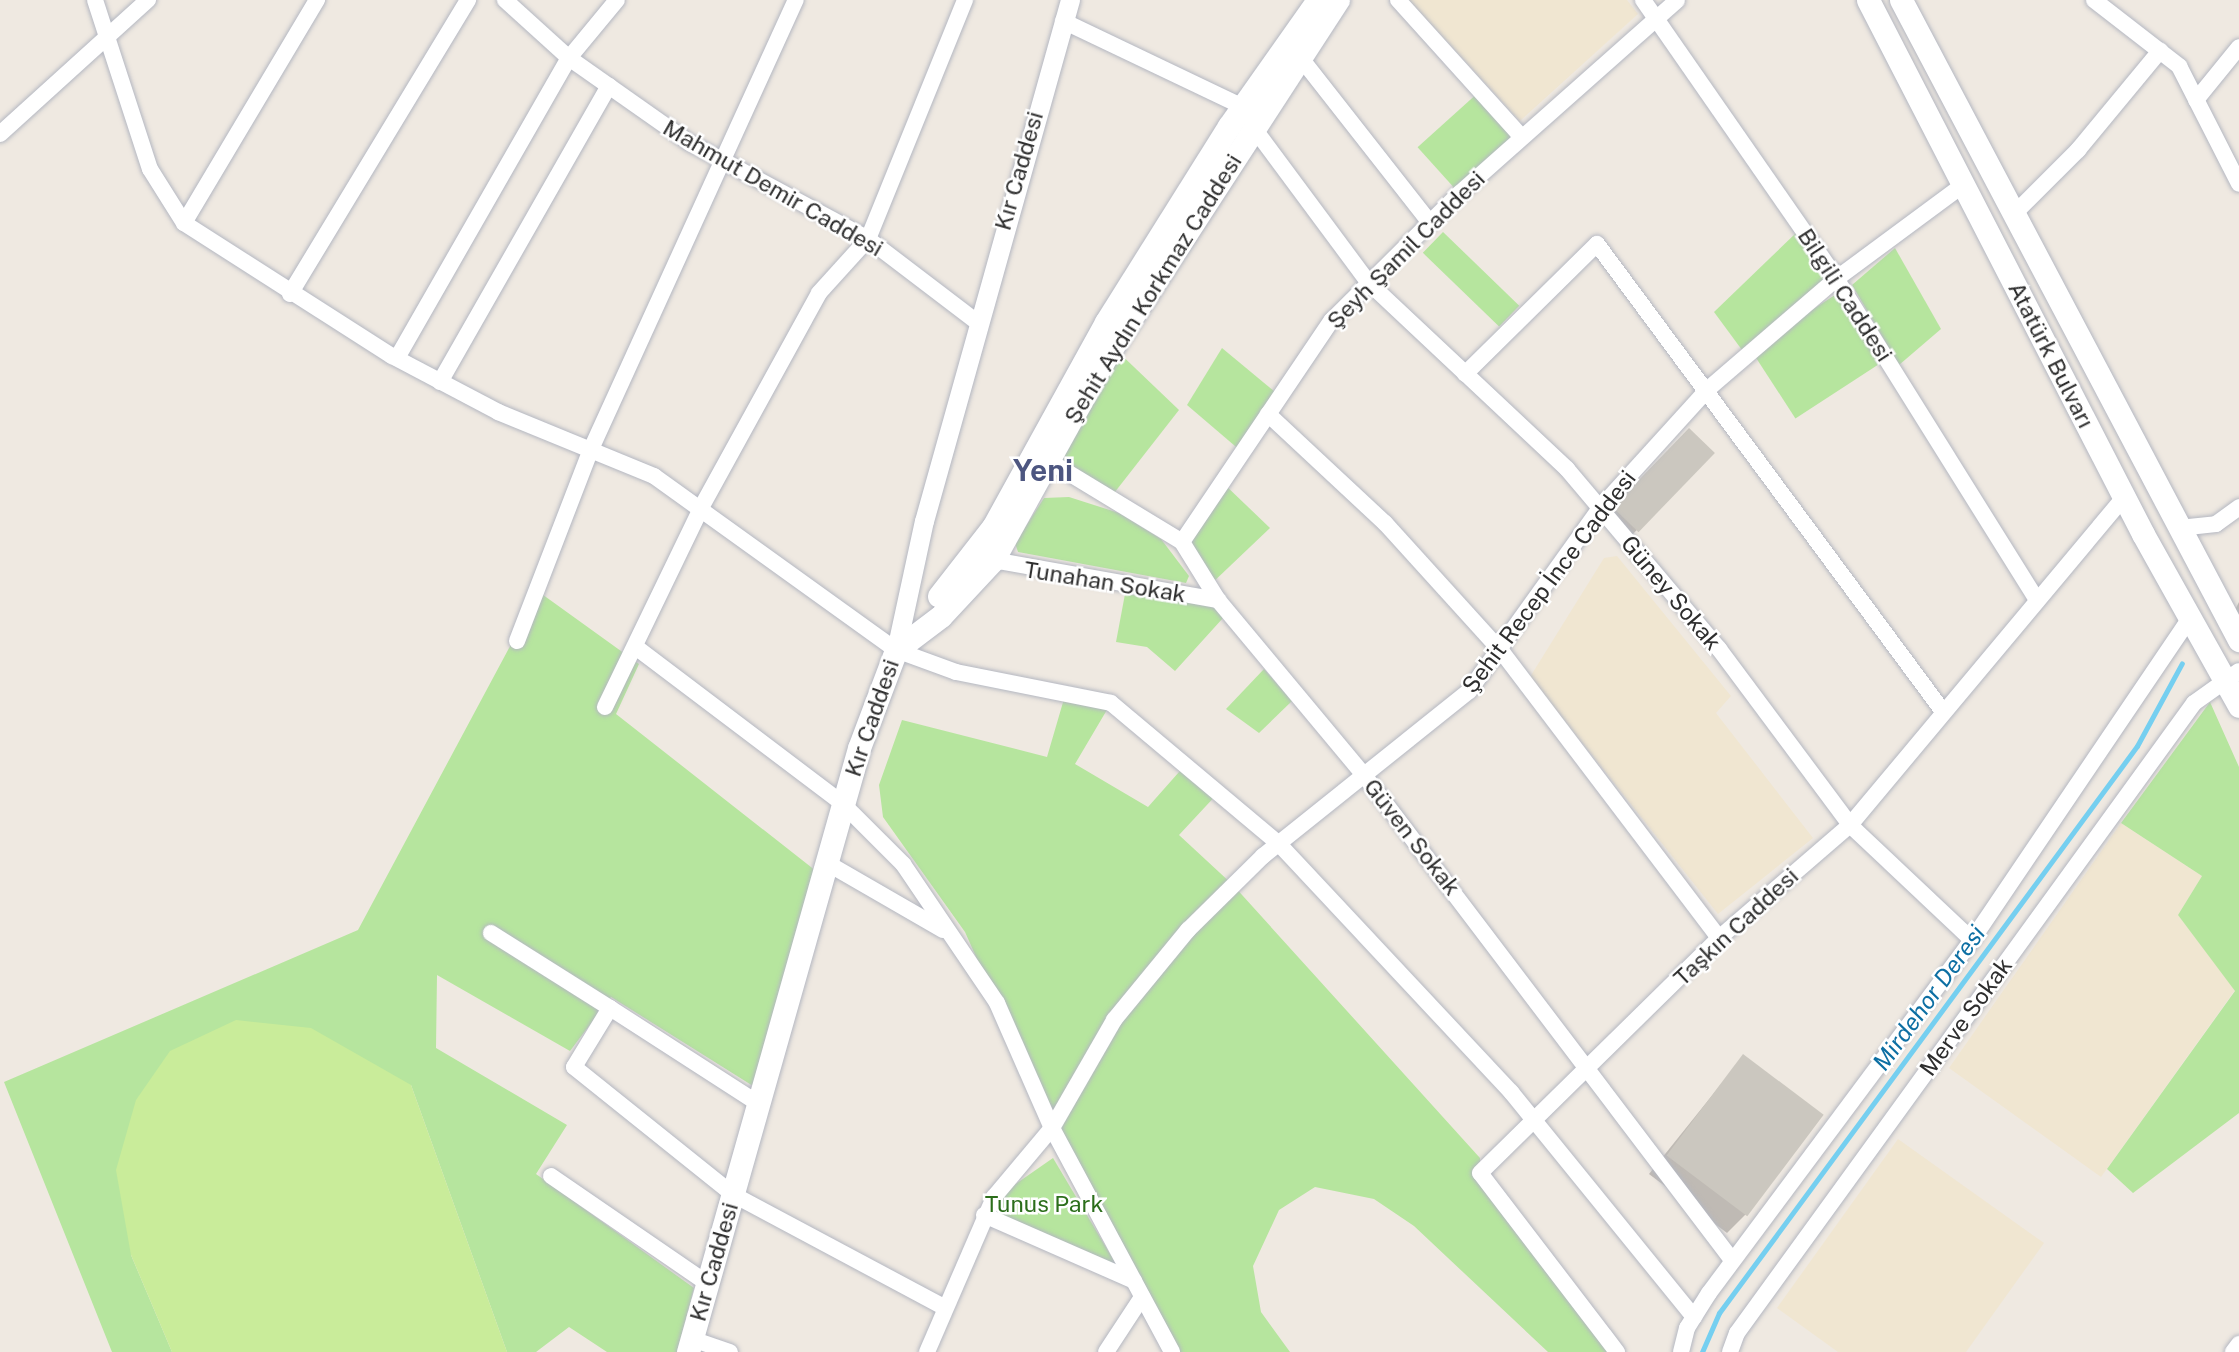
<!DOCTYPE html>
<html>
<head>
<meta charset="utf-8">
<style>
	body { margin:0 }
	#map { position:relative; width:2239px; height:1352px; overflow:hidden; background:#efe9e1; font-family:"Public Sans",sans-serif }
	div>[style] { position:absolute }
	.education>* { inset:0; background:#f0e6d1 }
	.green>* { inset:0; background:#b6e59e; transform-origin:0 0 }
	.pitch>* { inset:0; background:#c9ec9a }
	.shadow>* { inset:0; background:#0003 }
	.stream>* { height:5px; margin:-2.5px; padding:0 2.5px; transform-origin:2.5px; border-radius:2.5px; background:#75cff0 }
	.building>* { inset:0; background:#cbc7bf; transform-origin:0 0 }
	.roads { filter:drop-shadow(0 0 2px #b4b7c1) drop-shadow(0 0 2px #b4b7c1) }
	.minor>* { height:16px; margin:-8px; padding:0 8px; transform-origin:8px; border-radius:8px; background:#fff }
	.tertiary>* { height:19px; margin:-9.5px; padding:0 9.5px; transform-origin:9.5px; border-radius:9.5px; background:#fff }
	.secondary>* { height:23px; margin:-11.5px; padding:0 11.5px; transform-origin:11.5px; border-radius:11.5px; background:#fff }
	span { translate:-50% -50%; white-space:nowrap; text-align:center; line-height:1.15; -webkit-text-stroke:5px #fff; paint-order:stroke }
	.street-label { font-size:23px; color:#2e2e2e }
	.park-label { font-size:23px; color:#2c6e1b }
	.water-label { font-size:24px; color:#0d6fa3; font-style:italic }
	.district-label { font-size:30px; color:#4d5680; font-weight:700 }
</style>
</head>
<body>
<div id="map">
	<div class="education">
		<i style="clip-path:polygon(1409px 0,1627px 0,1638px 14px,1520px 121px)"></i>
		<i style="clip-path:polygon(1617px 556px,1731px 696px,1716px 713px,1813px 838px,1718px 914px,1530px 677px,1604px 558px)"></i>
		<i style="clip-path:polygon(2121px 823px,2202px 876px,2178px 915px,2235px 990px,2101px 1177px,1949px 1068px)"></i>
		<i style="clip-path:polygon(1898px 1139px,2044px 1243px,1966px 1352px,1838px 1352px,1777px 1308px)"></i>
	</div>
	<div class="green">
		<i style="left:1480px;top:91px;width:62px;height:84px;rotate:48deg"></i>
		<i style="left:1443px;top:232px;width:106px;height:29px;rotate:44deg"></i>
		<i style="clip-path:polygon(1796px 233px,1825px 279px,1742px 350px,1714px 312px)"></i>
		<i style="clip-path:polygon(1895px 248px,1941px 329px,1899px 365px,1852px 285px)"></i>
		<i style="left:1838px;top:293px;width:82px;height:104px;rotate:57deg"></i>
		<i style="clip-path:polygon(1112px 346px,1179px 410px,1111px 497px,1049px 461px)"></i>
		<i style="clip-path:polygon(1222px 348px,1280px 396px,1242px 452px,1187px 405px)"></i>
		<i style="clip-path:polygon(1222px 482px,1270px 528px,1209px 586px,1182px 542px)"></i>
		<i style="clip-path:polygon(1069px 497px,1119px 513px,1161px 539px,1189px 576px,1186px 583px,1018px 552px,1015px 543px,1044px 498px)"></i>
		<i style="clip-path:polygon(539px 592px,639px 664px,616px 714px,816px 871px,753px 1086px,611px 997px,570px 1051px,437px 975px,436px 1048px,567px 1125px,536px 1174px,694px 1288px,677px 1352px,607px 1352px,569px 1327px,536px 1352px,507px 1352px,411px 1085px,131px 1255px,172px 1352px,112px 1352px,4px 1082px,358px 930px)"></i>
		<i style="clip-path:polygon(1125px 594px,1215px 605px,1223px 618px,1175px 671px,1147px 647px,1116px 642px)"></i>
		<i style="clip-path:polygon(1264px 669px,1292px 701px,1259px 733px,1226px 709px)"></i>
		<i style="clip-path:polygon(1066px 692px,1111px 703px,1075px 764px,1148px 807px,1187px 763px,1219px 792px,1179px 835px,1233px 885px,1480px 1158px,1480px 1173px,1617px 1352px,1548px 1352px,1414px 1226px,1374px 1199px,1315px 1187px,1279px 1210px,1253px 1266px,1261px 1312px,1290px 1352px,1170px 1352px,1052px 1128px,965px 932px,883px 817px,879px 785px,902px 720px,1047px 757px)"></i>
		<i style="clip-path:polygon(2210px 702px,2239px 767px,2239px 1113px,2133px 1193px,2107px 1169px,2235px 991px,2178px 915px,2202px 876px,2121px 823px)"></i>
		<i style="clip-path:polygon(1053px 1158px,1122px 1274px,990px 1214px,1010px 1188px)"></i>
	</div>
	<div class="pitch">
		<i style="clip-path:polygon(236px 1020px,311px 1028px,411px 1085px,507px 1352px,172px 1352px,131px 1255px,116px 1170px,136px 1100px,170px 1051px)"></i>
	</div>
	<div class="shadow">
		<i style="clip-path:polygon(1680px 439px,1712px 453px,1628px 539px,1607px 518px)"></i>
		<i style="clip-path:polygon(2239px 602px,2239px 633px,2228px 624px)"></i>
		<i style="clip-path:polygon(1743px 1057px,1746px 1214px,1727px 1233px,1649px 1174px)"></i>
	</div>
	<div class="stream">
		<i style="left:1702px;top:1352px;width:43px;rotate:-66.4deg"></i>
		<i style="left:1719px;top:1313px;width:704px;rotate:-53.6deg"></i>
		<i style="left:2137px;top:746px;width:94px;rotate:-61.5deg"></i>
	</div>
	<div class="building">
		<i style="left:1689px;top:428px;width:36px;height:110px;rotate:44deg"></i>
		<i style="left:1743px;top:1054px;width:101px;height:127px;rotate:37deg"></i>
	</div>
	<div class="roads">
		<div class="minor">
			<i style="left:95px;top:0;width:178px;rotate:72deg"></i>
			<i style="left:150px;top:169px;width:64px;rotate:57.8deg"></i>
			<i style="left:184px;top:223px;width:247px;rotate:32.6deg"></i>
			<i style="left:392px;top:356px;width:120px;rotate:27.8deg"></i>
			<i style="left:498px;top:412px;width:169px;rotate:22.3deg"></i>
			<i style="left:654px;top:476px;width:298px;rotate:35.7deg"></i>
			<i style="left:896px;top:650px;width:64px;rotate:20.1deg"></i>
			<i style="left:956px;top:672px;width:158px;rotate:11.3deg"></i>
			<i style="left:1111px;top:703px;width:219px;rotate:40deg"></i>
			<i style="left:1279px;top:844px;width:340px;rotate:46.9deg"></i>
			<i style="left:1511px;top:1092px;width:290px;rotate:50.9deg"></i>
			<i style="left:505px;top:0;width:86px;rotate:42.2deg"></i>
			<i style="left:569px;top:58px;width:148px;rotate:35.1deg"></i>
			<i style="left:690px;top:143px;width:202px;rotate:28.3deg"></i>
			<i style="left:868px;top:239px;width:137px;rotate:37.3deg"></i>
			<i style="left:1398px;top:0;width:185px;rotate:47.9deg"></i>
			<i style="left:1643px;top:0;width:331px;rotate:55.2deg"></i>
			<i style="left:1832px;top:272px;width:385px;rotate:58deg"></i>
			<i style="left:2094px;top:0;width:108px;rotate:37.8deg"></i>
			<i style="left:2179px;top:66px;width:132px;rotate:63deg"></i>
			<i style="left:1063px;top:21px;width:199px;rotate:25.5deg"></i>
			<i style="left:1300px;top:57px;width:211px;rotate:51.9deg"></i>
			<i style="left:2196px;top:100px;width:68px;rotate:-50.9deg"></i>
			<i style="left:1253px;top:127px;width:194px;rotate:53.4deg"></i>
			<i style="left:1369px;top:283px;width:272px;rotate:43.2deg"></i>
			<i style="left:1567px;top:469px;width:236px;rotate:49.8deg"></i>
			<i style="left:1719px;top:649px;width:219px;rotate:53.3deg"></i>
			<i style="left:1850px;top:825px;width:168px;rotate:43.3deg"></i>
			<i style="left:0;top:134px;width:200px;rotate:-42.2deg"></i>
			<i style="left:2014px;top:214px;width:91px;rotate:-45deg"></i>
			<i style="left:2078px;top:150px;width:129px;rotate:-50.4deg"></i>
			<i style="left:184px;top:223px;width:260px;rotate:-59.2deg"></i>
			<i style="left:290px;top:294px;width:344px;rotate:-58.8deg"></i>
			<i style="left:397px;top:358px;width:346px;rotate:-60.2deg"></i>
			<i style="left:569px;top:58px;width:75px;rotate:-50.4deg"></i>
			<i style="left:1465px;top:374px;width:185px;rotate:-44.6deg"></i>
			<i style="left:1597px;top:244px;width:580px;rotate:53.49deg"></i>
			<i style="left:440px;top:382px;width:341px;rotate:-60.3deg"></i>
			<i style="left:1268px;top:414px;width:160px;rotate:43deg"></i>
			<i style="left:1385px;top:523px;width:174px;rotate:47.8deg"></i>
			<i style="left:1502px;top:652px;width:359px;rotate:52.8deg"></i>
			<i style="left:1049px;top:461px;width:156px;rotate:31.3deg"></i>
			<i style="left:1182px;top:542px;width:68px;rotate:58.2deg"></i>
			<i style="left:1218px;top:600px;width:233px;rotate:50.2deg"></i>
			<i style="left:1367px;top:779px;width:604px;rotate:52.81deg"></i>
			<i style="left:2179px;top:528px;width:37px;rotate:-6deg"></i>
			<i style="left:2216px;top:524px;width:29px;rotate:-36deg"></i>
			<i style="left:1182px;top:542px;width:268px;rotate:-56deg"></i>
			<i style="left:1332px;top:320px;width:180px;rotate:-44.8deg"></i>
			<i style="left:1460px;top:193px;width:290px;rotate:-41.6deg"></i>
			<i style="left:993px;top:560px;width:229px;rotate:10.1deg"></i>
			<i style="left:517px;top:641px;width:208px;rotate:-68.9deg"></i>
			<i style="left:592px;top:447px;width:491px;rotate:-65.5deg"></i>
			<i style="left:637px;top:648px;width:258px;rotate:37.1deg"></i>
			<i style="left:843px;top:804px;width:85px;rotate:45deg"></i>
			<i style="left:903px;top:864px;width:168px;rotate:55.9deg"></i>
			<i style="left:997px;top:1003px;width:137px;rotate:66.3deg"></i>
			<i style="left:1052px;top:1128px;width:254px;rotate:61.8deg"></i>
			<i style="left:605px;top:707px;width:223px;rotate:-64.2deg"></i>
			<i style="left:702px;top:506px;width:243px;rotate:-61.2deg"></i>
			<i style="left:819px;top:293px;width:73px;rotate:-47.8deg"></i>
			<i style="left:868px;top:239px;width:258px;rotate:-67.9deg"></i>
			<i style="left:827px;top:863px;width:134px;rotate:30deg"></i>
			<i style="left:491px;top:933px;width:141px;rotate:32.2deg"></i>
			<i style="left:759px;top:1104px;width:177px;rotate:-147.2deg"></i>
			<i style="left:610px;top:1008px;width:69px;rotate:121.4deg"></i>
			<i style="left:574px;top:1067px;width:205px;rotate:38.7deg"></i>
			<i style="left:734px;top:1195px;width:238px;rotate:28.1deg"></i>
			<i style="left:551px;top:1176px;width:191px;rotate:34.5deg"></i>
			<i style="left:984px;top:1215px;width:164px;rotate:23.7deg"></i>
			<i style="left:692px;top:1339px;width:40px;rotate:18.9deg"></i>
			<i style="left:927px;top:1352px;width:169px;rotate:-66.6deg"></i>
			<i style="left:994px;top:1197px;width:90px;rotate:-50deg"></i>
			<i style="left:1052px;top:1128px;width:125px;rotate:-60.1deg"></i>
			<i style="left:1114px;top:1020px;width:117px;rotate:-50.6deg"></i>
			<i style="left:1188px;top:930px;width:105px;rotate:-44.6deg"></i>
			<i style="left:1263px;top:856px;width:264px;rotate:-38.7deg"></i>
			<i style="left:1469px;top:691px;width:225px;rotate:-54.4deg"></i>
			<i style="left:1600px;top:508px;width:161px;rotate:-47.8deg"></i>
			<i style="left:1708px;top:389px;width:169px;rotate:-40.7deg"></i>
			<i style="left:1836px;top:279px;width:158px;rotate:-36.5deg"></i>
			<i style="left:1106px;top:1352px;width:66px;rotate:-56.8deg"></i>
			<i style="left:1617px;top:1352px;width:225px;rotate:-127.4deg"></i>
			<i style="left:1480px;top:1173px;width:335px;rotate:-44.5deg"></i>
			<i style="left:1719px;top:938px;width:173px;rotate:-40.8deg"></i>
			<i style="left:1850px;top:825px;width:427px;rotate:-50.1deg"></i>
			<i style="left:1681px;top:1352px;width:25px;rotate:-76deg"></i>
			<i style="left:1687px;top:1328px;width:41px;rotate:-57.8deg"></i>
			<i style="left:1709px;top:1293px;width:440px;rotate:-53.3deg"></i>
			<i style="left:1972px;top:940px;width:390px;rotate:-55.9deg"></i>
			<i style="left:1730px;top:1352px;width:20px;rotate:-70deg"></i>
			<i style="left:1737px;top:1333px;width:778px;rotate:-54.04deg"></i>
			<i style="left:2194px;top:703px;width:55px;rotate:-35.4deg"></i>
			<i style="left:2233px;top:1352px;width:10px;rotate:-53deg"></i>
		</div>
		<div class="tertiary">
			<i style="left:896px;top:650px;width:132px;rotate:-77.8deg"></i>
			<i style="left:924px;top:521px;width:541px;rotate:-74.35deg"></i>
		</div>
		<div class="secondary">
			<i style="left:1868px;top:0;width:601px;rotate:62.75deg"></i>
			<i style="left:2143px;top:534px;width:197px;rotate:60.8deg"></i>
			<i style="left:1901px;top:0;width:724px;rotate:62.16deg"></i>
			<i style="left:939px;top:596px;width:88px;rotate:-52deg"></i>
			<i style="left:993px;top:527px;width:234px;rotate:-61.1deg"></i>
			<i style="left:1106px;top:322px;width:231px;rotate:-57.9deg"></i>
			<i style="left:1229px;top:126px;width:154px;rotate:-54.8deg"></i>
			<i style="left:688px;top:1352px;width:628px;rotate:-74.19deg"></i>
			<i style="left:859px;top:748px;width:105px;rotate:-69.3deg"></i>
			<i style="left:896px;top:650px;width:56px;rotate:-37.1deg"></i>
			<i style="left:941px;top:616px;width:76px;rotate:-47.1deg"></i>
			<i style="left:993px;top:560px;width:225px;rotate:-61deg"></i>
			<i style="left:1102px;top:363px;width:433px;rotate:-57deg"></i>
		</div>
	</div>
	<div class="street-label">
		<span style="left:1019px;top:171px;rotate:-74deg">Kır Caddesi</span>
		<span style="left:773px;top:188px;rotate:30deg">Mahmut Demir Caddesi</span>
		<span style="left:1406px;top:250px;rotate:-45deg">Şeyh Şamil Caddesi</span>
		<span style="left:1153px;top:289px;rotate:-58deg">Şehit Aydın Korkmaz Caddesi</span>
		<span style="left:1845px;top:295px;rotate:57deg">Bilgili Caddesi</span>
		<span style="left:2051px;top:355px;rotate:63deg">Atatürk Bulvarı</span>
		<span style="left:1105px;top:582px;rotate:9deg">Tunahan Sokak</span>
		<span style="left:1549px;top:582px;rotate:-53deg">Şehit Recep İnce Caddesi</span>
		<span style="left:1671px;top:593px;rotate:50deg">Güney Sokak</span>
		<span style="left:872px;top:718px;rotate:-71deg">Kır Caddesi</span>
		<span style="left:1412px;top:837px;rotate:52deg">Güven Sokak</span>
		<span style="left:1736px;top:927px;rotate:-43deg">Taşkın Caddesi</span>
		<span style="left:1966px;top:1017px;rotate:-54deg">Merve Sokak</span>
		<span style="left:714px;top:1262px;rotate:-74deg">Kır Caddesi</span>
	</div>
	<div class="park-label">
		<span style="left:1044px;top:1204px">Tunus Park</span>
	</div>
	<div class="water-label">
		<span style="left:1929px;top:998px;rotate:-54deg">Mirdehor Deresi</span>
	</div>
	<div class="district-label">
		<span style="left:1043px;top:470px">Yeni</span>
	</div>
</div>
</body>
</html>
